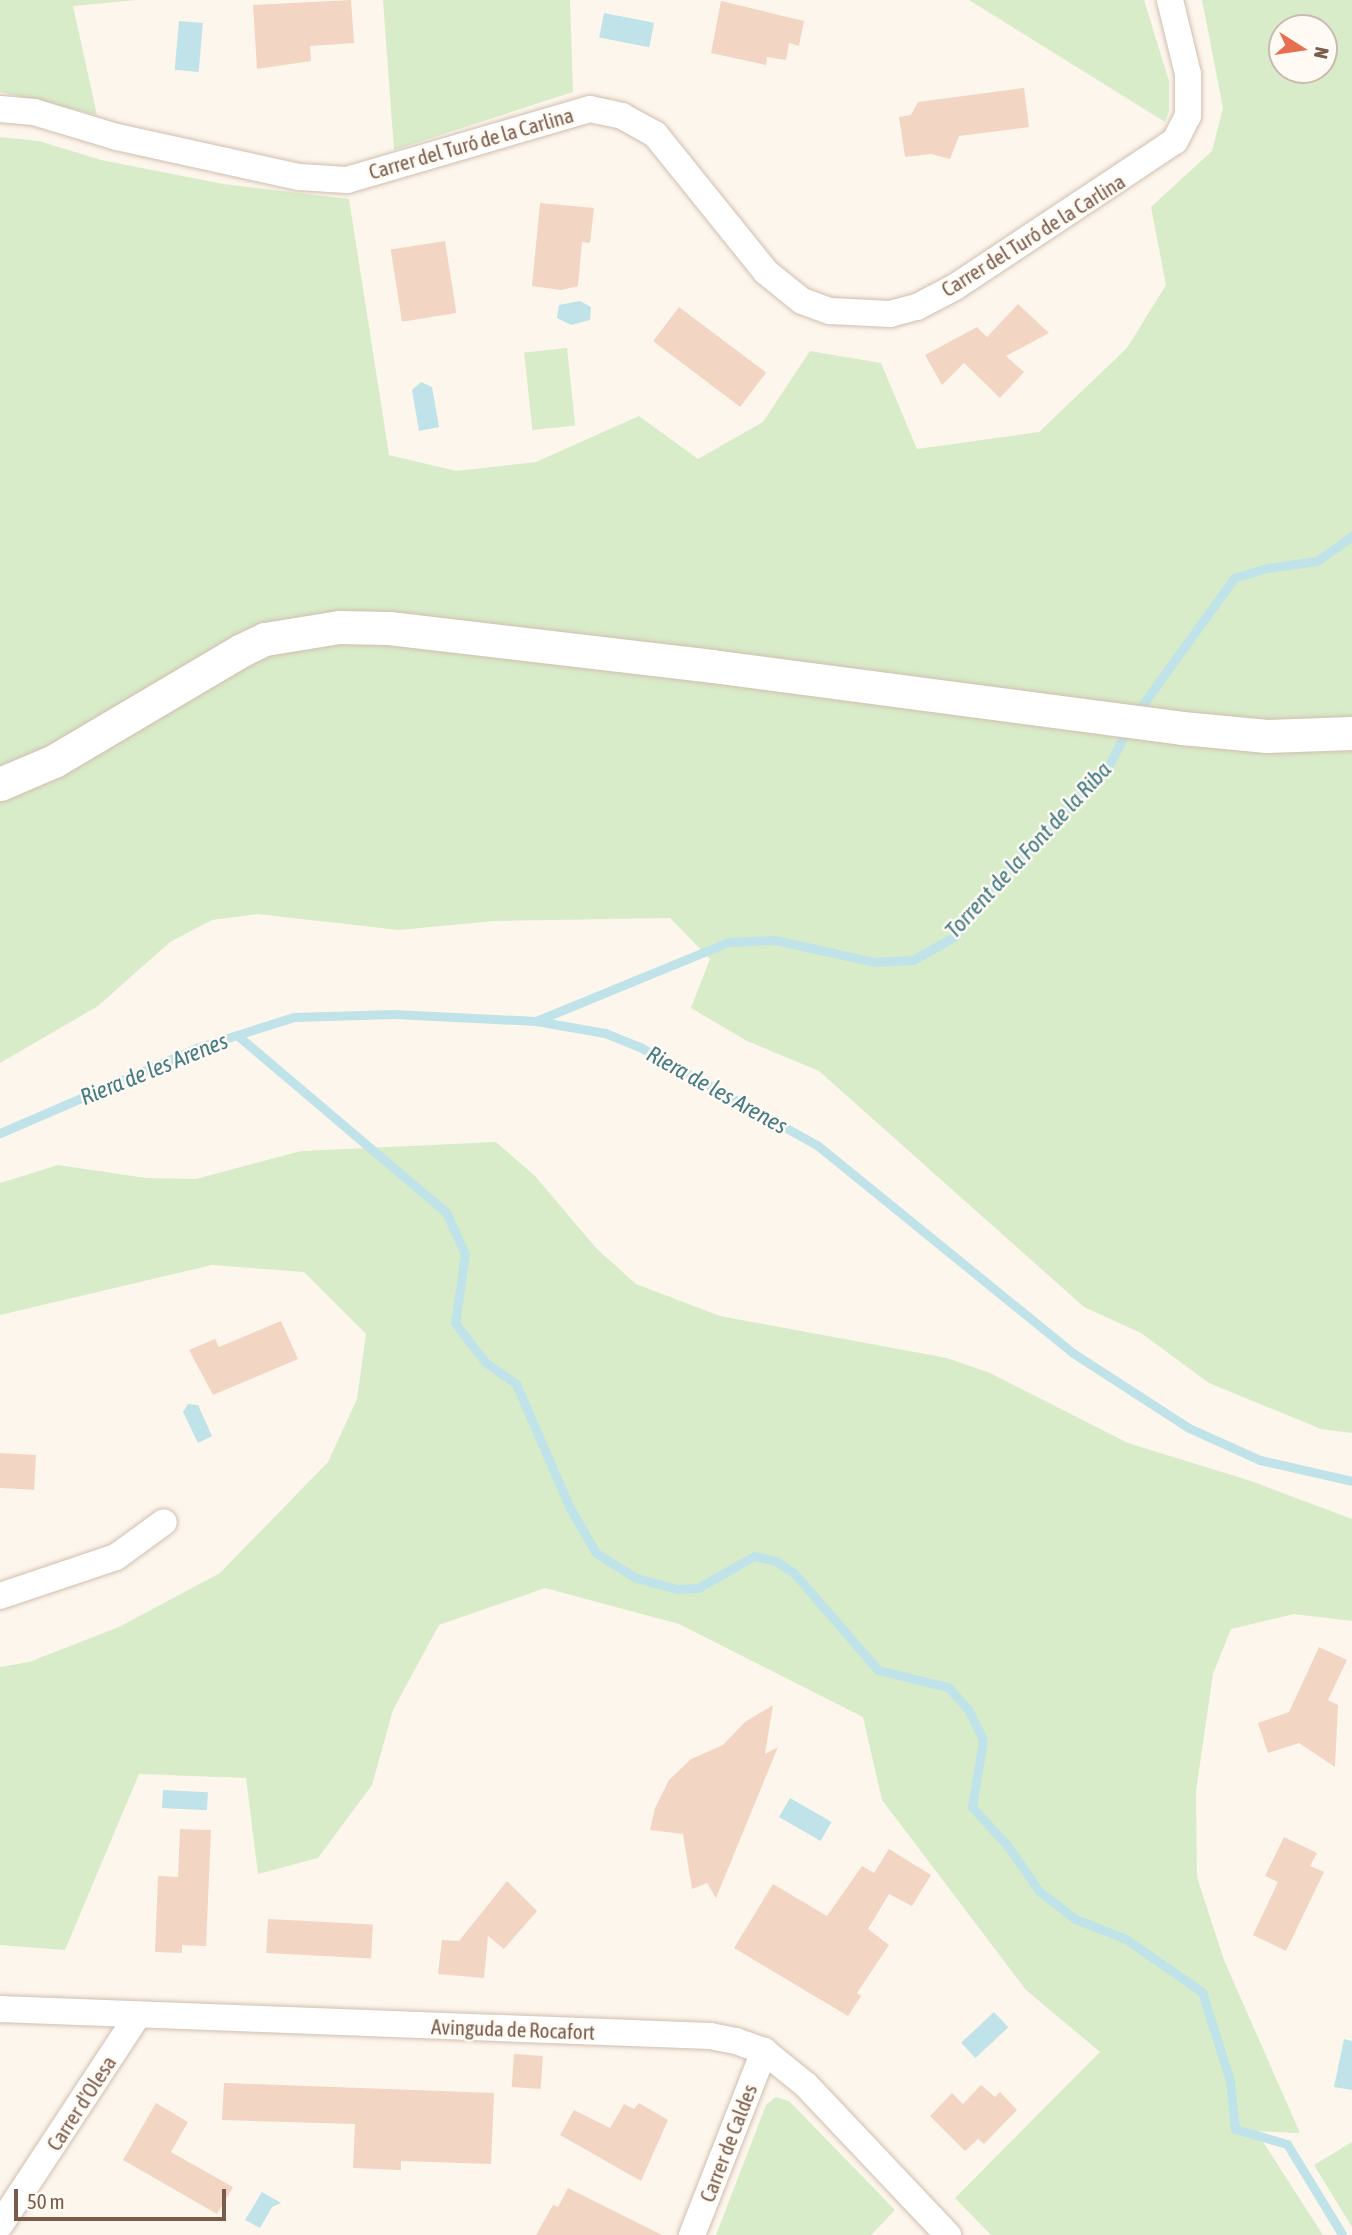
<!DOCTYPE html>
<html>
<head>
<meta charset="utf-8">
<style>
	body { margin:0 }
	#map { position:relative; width:1352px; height:2235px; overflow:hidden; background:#fdf6ec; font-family:"Asap Condensed",sans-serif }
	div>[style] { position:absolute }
	.green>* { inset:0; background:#d8ecc9; transform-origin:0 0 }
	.water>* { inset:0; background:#bfe3e8; transform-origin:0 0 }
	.stream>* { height:9px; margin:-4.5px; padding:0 4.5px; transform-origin:4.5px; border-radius:4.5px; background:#bfe3e8 }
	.building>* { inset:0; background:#f3d5c3; transform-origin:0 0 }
	.roads { filter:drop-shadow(0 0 2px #d1beb0) drop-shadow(0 0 2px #d1beb0) }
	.minor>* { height:26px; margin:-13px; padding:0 13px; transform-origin:13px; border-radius:13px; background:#fff }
	.tertiary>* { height:33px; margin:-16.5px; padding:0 16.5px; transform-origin:16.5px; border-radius:16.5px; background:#fff }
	span { translate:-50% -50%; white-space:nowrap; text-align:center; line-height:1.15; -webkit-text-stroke:5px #fffaf3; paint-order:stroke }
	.street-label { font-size:21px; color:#7a5c4d }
	.water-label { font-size:23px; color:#437c86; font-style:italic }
	.north { position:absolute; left:1268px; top:14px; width:70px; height:70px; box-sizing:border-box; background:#fffaf3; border:2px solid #cabbb1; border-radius:50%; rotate:102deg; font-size:19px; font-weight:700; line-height:28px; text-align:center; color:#7a5c4d }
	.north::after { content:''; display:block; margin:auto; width:24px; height:32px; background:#e76f51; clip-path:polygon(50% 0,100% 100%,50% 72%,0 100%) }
	.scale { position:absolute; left:14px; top:2189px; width:212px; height:32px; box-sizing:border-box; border:4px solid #7a5c4d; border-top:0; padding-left:9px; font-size:21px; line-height:24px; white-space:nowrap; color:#7a5c4d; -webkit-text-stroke:5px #fffaf3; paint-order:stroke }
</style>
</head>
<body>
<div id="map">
	<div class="green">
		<i style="clip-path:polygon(0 0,137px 0,73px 6px,97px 115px,0 92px)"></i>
		<i style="clip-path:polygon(383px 0,570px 0,573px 92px,394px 150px)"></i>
		<i style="clip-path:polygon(969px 0,1144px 0,1169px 81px,1169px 111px,1165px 122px)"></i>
		<i style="clip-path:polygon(evenodd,1202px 0,1352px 0,1352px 1433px,1321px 1429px,1209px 1383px,1141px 1333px,1084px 1307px,819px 1071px,747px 1041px,691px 1008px,710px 959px,670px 918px,494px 921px,399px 930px,257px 914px,212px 920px,170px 942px,98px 1006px,0 1063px,0 137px,39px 141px,101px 160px,223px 184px,349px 199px,389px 455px,456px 471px,536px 462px,639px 416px,698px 459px,763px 422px,810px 351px,881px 363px,917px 449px,1039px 432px,1127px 348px,1166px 285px,1151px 207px,1212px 151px,1223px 108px,1202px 0,1282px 28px,1324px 28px,1324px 70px,1282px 70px,1282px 28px)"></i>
		<i style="left:567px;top:348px;width:78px;height:43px;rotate:84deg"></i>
		<i style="clip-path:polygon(496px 1142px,535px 1176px,597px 1249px,636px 1284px,720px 1316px,947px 1358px,990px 1373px,1128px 1443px,1251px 1481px,1352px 1519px,1352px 1621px,1294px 1614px,1231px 1629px,1213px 1674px,1196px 1791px,1197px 1877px,1224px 1960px,1300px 2133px,1256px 2131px,1323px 2235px,991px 2235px,955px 2198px,1100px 2052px,1026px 1990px,882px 1800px,863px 1717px,679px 1624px,545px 1588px,439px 1625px,393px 1710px,372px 1785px,318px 1858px,258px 1874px,246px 1778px,139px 1774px,65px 1950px,0 1945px,0 1667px,29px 1662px,119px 1627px,220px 1573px,328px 1462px,357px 1399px,366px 1334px,304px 1272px,212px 1265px,0 1315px,0 1183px,58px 1165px,146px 1178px,196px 1179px,301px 1151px)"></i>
		<i style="clip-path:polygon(776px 2097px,789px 2101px,895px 2210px,871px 2235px,716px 2235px,766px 2105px)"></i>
		<i style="clip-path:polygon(1352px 2142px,1352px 2227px,1314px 2165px)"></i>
	</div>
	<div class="water">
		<i style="left:604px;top:13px;width:51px;height:25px;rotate:11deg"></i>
		<i style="left:179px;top:21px;width:24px;height:49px;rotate:5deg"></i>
		<i style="clip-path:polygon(580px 301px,591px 307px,590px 320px,571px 325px,557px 318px,559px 305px)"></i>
		<i style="clip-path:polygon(421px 382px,432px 387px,439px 427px,419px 431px,412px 390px)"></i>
		<i style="clip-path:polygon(188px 1404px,198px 1405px,212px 1436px,198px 1443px,183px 1412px)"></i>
		<i style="left:163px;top:1790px;width:45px;height:18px;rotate:3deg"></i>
		<i style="left:790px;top:1798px;width:48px;height:22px;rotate:30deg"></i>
		<i style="left:994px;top:2012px;width:21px;height:45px;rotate:47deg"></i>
		<i style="clip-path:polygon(1344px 2039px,1352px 2041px,1352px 2090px,1334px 2087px)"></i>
		<i style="clip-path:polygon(262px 2192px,281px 2203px,272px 2207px,260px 2228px,245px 2220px)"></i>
	</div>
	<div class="stream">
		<i style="left:1136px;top:714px;width:168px;rotate:-54.2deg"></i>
		<i style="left:1234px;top:578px;width:34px;rotate:-17deg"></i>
		<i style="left:1267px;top:568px;width:50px;rotate:-8deg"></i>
		<i style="left:1317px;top:561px;width:43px;rotate:-35.5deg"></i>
		<i style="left:536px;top:1021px;width:209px;rotate:-22.3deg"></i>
		<i style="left:729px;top:942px;width:46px;rotate:-2.5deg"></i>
		<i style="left:775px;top:940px;width:101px;rotate:12.5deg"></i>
		<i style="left:874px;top:962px;width:39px;rotate:-3deg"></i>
		<i style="left:913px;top:960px;width:48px;rotate:-29.7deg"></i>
		<i style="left:955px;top:936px;width:81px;rotate:-52deg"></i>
		<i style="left:1005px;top:872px;width:149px;rotate:-45.8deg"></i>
		<i style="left:1109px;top:765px;width:44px;rotate:-62.9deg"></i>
		<i style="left:237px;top:1035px;width:274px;rotate:40.3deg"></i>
		<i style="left:446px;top:1212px;width:46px;rotate:65.7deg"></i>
		<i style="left:465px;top:1254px;width:70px;rotate:98.2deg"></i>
		<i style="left:455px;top:1323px;width:49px;rotate:52.4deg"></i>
		<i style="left:485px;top:1362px;width:38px;rotate:35deg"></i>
		<i style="left:516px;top:1384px;width:135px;rotate:66.5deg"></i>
		<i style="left:570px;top:1508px;width:52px;rotate:60deg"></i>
		<i style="left:596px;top:1553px;width:47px;rotate:32deg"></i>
		<i style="left:636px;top:1578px;width:42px;rotate:15deg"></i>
		<i style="left:677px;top:1589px;width:21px;rotate:-3deg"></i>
		<i style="left:698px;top:1588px;width:64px;rotate:-29.7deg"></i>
		<i style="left:754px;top:1556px;width:23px;rotate:13deg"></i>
		<i style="left:776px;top:1561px;width:22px;rotate:34deg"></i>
		<i style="left:794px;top:1573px;width:128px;rotate:49.1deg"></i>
		<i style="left:878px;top:1670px;width:72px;rotate:13.7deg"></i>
		<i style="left:948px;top:1687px;width:30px;rotate:48deg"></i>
		<i style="left:968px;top:1709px;width:34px;rotate:64deg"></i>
		<i style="left:983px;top:1740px;width:68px;rotate:99.3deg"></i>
		<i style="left:972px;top:1807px;width:52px;rotate:47.4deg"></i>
		<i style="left:1007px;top:1845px;width:56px;rotate:55.2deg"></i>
		<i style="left:1039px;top:1891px;width:46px;rotate:37.9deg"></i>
		<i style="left:1075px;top:1919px;width:55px;rotate:21.4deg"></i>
		<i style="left:1126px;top:1939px;width:93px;rotate:34.9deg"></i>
		<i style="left:1202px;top:1992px;width:93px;rotate:72.5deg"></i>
		<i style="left:1230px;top:2081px;width:48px;rotate:84.1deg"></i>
		<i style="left:1235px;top:2129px;width:54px;rotate:16.1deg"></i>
		<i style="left:1287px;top:2144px;width:105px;rotate:58.6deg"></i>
		<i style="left:0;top:1133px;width:214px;rotate:-23.4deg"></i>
		<i style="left:196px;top:1048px;width:103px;rotate:-17.6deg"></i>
		<i style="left:294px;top:1017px;width:100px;rotate:-1.7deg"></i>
		<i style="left:394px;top:1014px;width:142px;rotate:2.8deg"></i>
		<i style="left:536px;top:1021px;width:70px;rotate:9.9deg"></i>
		<i style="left:605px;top:1033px;width:38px;rotate:22deg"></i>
		<i style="left:640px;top:1047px;width:202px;rotate:29deg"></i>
		<i style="left:817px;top:1145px;width:330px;rotate:39.1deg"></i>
		<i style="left:1073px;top:1353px;width:138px;rotate:32.9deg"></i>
		<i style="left:1189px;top:1428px;width:78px;rotate:24.3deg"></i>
		<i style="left:1260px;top:1460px;width:94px;rotate:12.9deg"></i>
	</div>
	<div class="building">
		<i style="clip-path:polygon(351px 0,354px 43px,310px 46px,311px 61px,257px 69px,253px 5px)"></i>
		<i style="clip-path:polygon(721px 1px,804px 21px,799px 46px,789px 43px,786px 60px,767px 57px,766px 65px,711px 53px)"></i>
		<i style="clip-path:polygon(1024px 88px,1029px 127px,959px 136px,950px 159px,931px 154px,905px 157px,899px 117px,911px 115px,918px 102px)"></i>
		<i style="clip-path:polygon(540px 203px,594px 208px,590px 243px,582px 242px,578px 286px,561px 290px,532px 286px)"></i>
		<i style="left:445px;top:241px;width:73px;height:55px;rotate:81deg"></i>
		<i style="clip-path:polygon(1018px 304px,1049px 333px,1006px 356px,1024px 372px,1000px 398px,964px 363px,942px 385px,925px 355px,977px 327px,987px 337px)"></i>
		<i style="left:679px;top:307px;width:109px;height:43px;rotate:37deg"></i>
		<i style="clip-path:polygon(281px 1321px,298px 1359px,213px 1395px,189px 1350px,215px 1339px,219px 1347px)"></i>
		<i style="left:0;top:1453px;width:36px;height:35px;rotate:3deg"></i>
		<i style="clip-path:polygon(1319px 1647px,1347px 1660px,1328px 1700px,1338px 1705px,1335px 1767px,1299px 1743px,1268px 1753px,1258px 1723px,1289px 1712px)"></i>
		<i style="clip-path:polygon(773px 1705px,765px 1754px,778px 1747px,716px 1898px,707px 1883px,692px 1889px,683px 1834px,650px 1830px,655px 1808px,669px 1780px,691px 1759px,723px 1745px,745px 1722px)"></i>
		<i style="clip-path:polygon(180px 1829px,211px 1830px,206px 1946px,182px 1945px,182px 1953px,155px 1952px,158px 1876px,178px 1877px)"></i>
		<i style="clip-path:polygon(1284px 1837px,1317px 1853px,1310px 1866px,1324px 1872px,1286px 1951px,1253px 1935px,1278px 1882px,1265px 1876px)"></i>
		<i style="clip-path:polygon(889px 1849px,931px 1875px,912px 1906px,889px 1894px,868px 1929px,889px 1945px,857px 1993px,861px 1996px,848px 2016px,734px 1948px,773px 1884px,827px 1916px,862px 1866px,874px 1873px)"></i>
		<i style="clip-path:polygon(507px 1881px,537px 1911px,504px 1949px,488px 1936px,484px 1978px,438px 1974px,442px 1940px,459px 1941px)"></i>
		<i style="left:268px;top:1919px;width:105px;height:34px;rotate:3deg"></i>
		<i style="left:514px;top:2054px;width:29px;height:33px;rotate:4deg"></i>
		<i style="clip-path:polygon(224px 2083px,494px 2093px,491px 2164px,401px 2161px,401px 2170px,353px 2168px,355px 2124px,222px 2120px)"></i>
		<i style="clip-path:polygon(981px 2085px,995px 2097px,1000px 2092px,1017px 2110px,984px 2144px,978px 2139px,965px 2151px,930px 2116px,952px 2093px,963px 2104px)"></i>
		<i style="clip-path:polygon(156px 2103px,188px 2122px,171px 2152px,233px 2187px,217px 2214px,123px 2160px)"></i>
		<i style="clip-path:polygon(639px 2103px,668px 2120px,641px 2181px,560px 2135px,574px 2110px,610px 2128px,624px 2104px,634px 2109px)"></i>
		<i style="clip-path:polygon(568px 2188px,662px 2235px,536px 2235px,553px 2205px,558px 2207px)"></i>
	</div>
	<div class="roads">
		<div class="minor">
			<i style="left:0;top:109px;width:34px;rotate:5deg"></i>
			<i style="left:34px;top:112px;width:87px;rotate:16.8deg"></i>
			<i style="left:117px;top:137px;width:186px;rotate:12.4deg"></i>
			<i style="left:299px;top:177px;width:48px;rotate:3.6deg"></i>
			<i style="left:347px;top:180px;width:253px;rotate:-16.3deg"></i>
			<i style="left:590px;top:109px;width:33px;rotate:12deg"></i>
			<i style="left:622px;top:116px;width:38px;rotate:29deg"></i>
			<i style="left:655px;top:134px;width:177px;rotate:51.2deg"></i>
			<i style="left:766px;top:272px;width:46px;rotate:38.9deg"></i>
			<i style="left:802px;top:301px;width:30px;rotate:20deg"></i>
			<i style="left:830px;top:311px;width:60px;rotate:2.9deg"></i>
			<i style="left:890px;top:314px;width:28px;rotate:-15deg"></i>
			<i style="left:917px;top:307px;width:43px;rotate:-27.8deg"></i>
			<i style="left:955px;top:287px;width:264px;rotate:-33.6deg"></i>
			<i style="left:1175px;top:141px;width:28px;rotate:-63deg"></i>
			<i style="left:1188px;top:116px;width:42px;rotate:-90deg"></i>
			<i style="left:1188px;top:74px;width:76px;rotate:-103.7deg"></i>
			<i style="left:0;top:1596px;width:122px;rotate:-18.6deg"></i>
			<i style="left:116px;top:1557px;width:59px;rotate:-36.1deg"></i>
			<i style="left:0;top:2009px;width:711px;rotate:2.18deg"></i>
			<i style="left:710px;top:2036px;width:26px;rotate:11deg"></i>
			<i style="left:736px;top:2041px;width:30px;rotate:20deg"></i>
			<i style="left:764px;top:2051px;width:54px;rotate:39deg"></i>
			<i style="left:806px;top:2085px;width:207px;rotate:46.6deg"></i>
			<i style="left:0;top:2225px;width:251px;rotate:-56.7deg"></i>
			<i style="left:692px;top:2235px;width:198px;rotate:-68.6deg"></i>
		</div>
		<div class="tertiary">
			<i style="left:0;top:784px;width:59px;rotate:-23.1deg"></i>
			<i style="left:54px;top:761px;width:218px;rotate:-30.6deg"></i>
			<i style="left:242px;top:650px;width:25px;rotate:-26deg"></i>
			<i style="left:265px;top:639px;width:75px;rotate:-9.2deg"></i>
			<i style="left:339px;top:627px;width:50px;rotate:1.1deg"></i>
			<i style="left:389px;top:628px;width:325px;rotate:6.7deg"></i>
			<i style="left:712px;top:666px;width:474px;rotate:7.5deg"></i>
			<i style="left:1182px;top:728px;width:85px;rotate:5.4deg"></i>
			<i style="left:1267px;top:736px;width:85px;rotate:-2deg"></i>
		</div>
	</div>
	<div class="street-label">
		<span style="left:471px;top:143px;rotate:-16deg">Carrer del Turó de la Carlina</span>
		<span style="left:1033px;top:235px;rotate:-32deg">Carrer del Turó de la Carlina</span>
		<span style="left:513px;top:2029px;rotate:2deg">Avinguda de Rocafort</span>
		<span style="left:81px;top:2103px;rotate:-57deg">Carrer d'Olesa</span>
		<span style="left:728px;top:2143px;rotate:-69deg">Carrer de Caldes</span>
	</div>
	<div class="water-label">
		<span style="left:1028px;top:850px;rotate:-47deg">Torrent de la Font de la Riba</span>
		<span style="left:154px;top:1069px;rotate:-22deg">Riera de les Arenes</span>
		<span style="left:717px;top:1090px;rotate:29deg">Riera de les Arenes</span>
	</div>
	<div class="north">N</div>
	<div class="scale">50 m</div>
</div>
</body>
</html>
